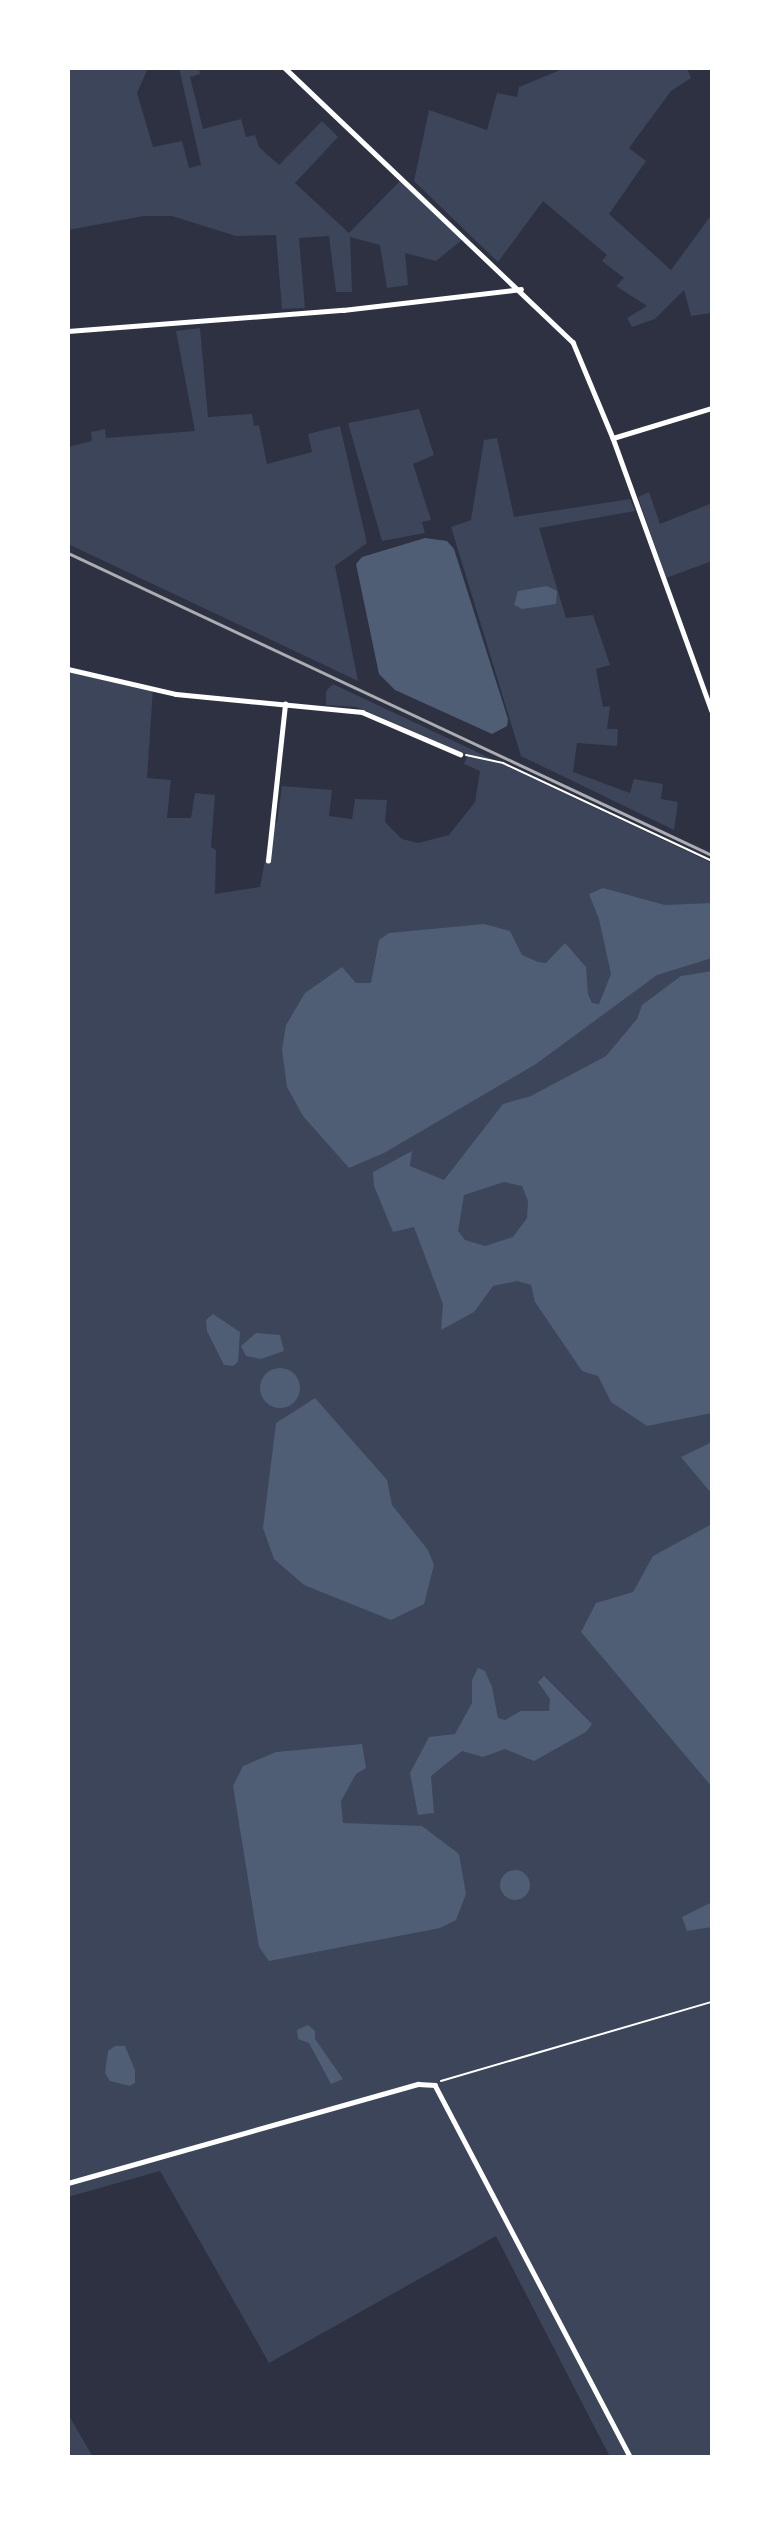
<!DOCTYPE html>
<html>
<head>
<meta charset="utf-8">
<style>
	body { margin:0 }
	#map { position:relative; width:780px; height:2525px; overflow:hidden; background:#2d3142; font-family:Signika,sans-serif }
	div>[style] { position:absolute }
	.green>* { inset:0; background:#3c4559 }
	.water>* { inset:0; background:#4f5d75 }
	.round { border-radius:50% }
	.path>* { height:2px; margin:-1px; padding:0 1px; transform-origin:1px; border-radius:1px; background:#fff }
	.minor>* { height:4.5px; margin:-2.25px; padding:0 2.25px; transform-origin:2.25px; border-radius:2.25px; background:#fff }
	.rail>* { height:2.5px; margin:-1.25px; padding:0 1.25px; transform-origin:1.25px; border-radius:1.25px; background:#abadb3 }
	span { translate:-50% -50%; white-space:nowrap; text-align:center; line-height:1.15; -webkit-text-stroke:5px #fff; paint-order:stroke }
	.frame { position:absolute; inset:0; border:70px solid #fff; pointer-events:none }
</style>
</head>
<body>
<div id="map">
	<div class="green">
		<i style="clip-path:polygon(68px 68px,148px 68px,137px 93px,153px 147px,182px 141px,189px 168px,201px 165px,179px 68px,199px 68px,200px 74px,190px 77px,203px 129px,241px 119px,246px 137px,255px 135px,259px 147px,279px 165px,322px 121px,338px 137px,295px 183px,349px 233px,400px 181px,463px 239px,436px 261px,405px 253px,408px 285px,387px 288px,380px 245px,350px 237px,352px 292px,336px 292px,329px 236px,299px 238px,305px 308px,282px 309px,276px 235px,236px 236px,172px 216px,144px 216px,68px 230px)"></i>
		<i style="clip-path:polygon(565px 68px,687px 68px,691px 78px,671px 91px,629px 148px,646px 161px,609px 214px,671px 270px,712px 214px,712px 313px,691px 316px,684px 290px,655px 319px,632px 327px,627px 318px,647px 306px,616px 286px,624px 278px,602px 261px,607px 255px,543px 201px,498px 262px,414px 181px,429px 110px,487px 130px,497px 93px,517px 97px,519px 87px)"></i>
		<i style="clip-path:polygon(200px 328px,208px 417px,252px 414px,254px 426px,259px 425px,267px 464px,312px 452px,308px 434px,340px 426px,367px 543px,335px 566px,358px 681px,68px 544px,68px 447px,92px 441px,91px 432px,105px 429px,106px 438px,195px 431px,176px 331px)"></i>
		<i style="clip-path:polygon(419px 409px,434px 455px,413px 464px,431px 520px,422px 522px,425px 533px,382px 541px,348px 423px)"></i>
		<i style="clip-path:polygon(497px 438px,514px 517px,630px 499px,635px 511px,539px 528px,566px 618px,593px 615px,610px 665px,596px 669px,603px 707px,610px 706px,607px 729px,618px 729px,617px 746px,577px 743px,573px 772px,630px 793px,634px 779px,663px 784px,661px 799px,678px 802px,674px 830px,521px 756px,451px 527px,471px 520px,484px 440px)"></i>
		<i style="clip-path:polygon(649px 492px,660px 524px,712px 503px,712px 561px,666px 578px,638px 497px)"></i>
		<i style="clip-path:polygon(68px 671px,153px 689px,147px 778px,171px 780px,167px 818px,191px 818px,195px 793px,215px 795px,211px 847px,216px 850px,215px 894px,260px 887px,272px 823px,277px 823px,282px 786px,332px 790px,329px 816px,352px 819px,355px 799px,387px 800px,385px 822px,402px 839px,418px 843px,449px 835px,475px 802px,480px 771px,464px 764px,468px 755px,357px 707px,326px 705px,326px 691px,333px 684px,712px 863px,712px 2457px,610px 2457px,496px 2236px,269px 2363px,160px 2171px,68px 2197px)"></i>
		<i style="clip-path:polygon(68px 2414px,93px 2457px,68px 2457px)"></i>
	</div>
	<div class="water">
		<i style="clip-path:polygon(425px 538px,447px 541px,454px 549px,508px 719px,507px 726px,492px 734px,395px 690px,379px 674px,356px 564px,362px 557px)"></i>
		<i style="clip-path:polygon(547px 586px,557px 591px,556px 604px,522px 609px,514px 605px,518px 591px)"></i>
		<i style="clip-path:polygon(603px 888px,665px 905px,712px 903px,712px 958px,657px 975px,536px 1064px,384px 1153px,349px 1168px,303px 1116px,287px 1087px,282px 1050px,286px 1025px,305px 993px,342px 967px,356px 983px,371px 983px,379px 940px,389px 933px,484px 924px,510px 931px,522px 955px,538px 962px,546px 963px,565px 943px,586px 967px,588px 994px,592px 1003px,599px 1004px,611px 974px,599px 919px,589px 894px)"></i>
		<i style="clip-path:polygon(evenodd,712px 971px,712px 1413px,647px 1426px,611px 1402px,598px 1376px,582px 1371px,535px 1302px,531px 1285px,517px 1281px,493px 1286px,474px 1312px,441px 1330px,443px 1304px,414px 1227px,393px 1232px,374px 1186px,373px 1172px,412px 1151px,410px 1166px,444px 1180px,503px 1104px,531px 1096px,606px 1056px,637px 1019px,642px 1005px,681px 976px,712px 971px,504px 1182px,522px 1186px,528px 1201px,527px 1218px,513px 1237px,485px 1246px,465px 1240px,458px 1231px,464px 1195px,504px 1182px)"></i>
		<i style="clip-path:polygon(213px 1314px,240px 1332px,238px 1362px,233px 1366px,224px 1365px,207px 1331px,206px 1320px)"></i>
		<i style="clip-path:polygon(256px 1333px,280px 1335px,284px 1351px,261px 1359px,246px 1356px,241px 1346px)"></i>
		<i class="round" style="left:260px;top:1368px;width:40px;height:40px"></i>
		<i style="clip-path:polygon(315px 1398px,387px 1480px,392px 1505px,428px 1550px,434px 1565px,424px 1604px,391px 1620px,304px 1585px,274px 1559px,263px 1528px,276px 1423px)"></i>
		<i style="clip-path:polygon(712px 1442px,712px 1787px,581px 1632px,596px 1603px,633px 1592px,653px 1556px,710px 1525px,711px 1493px,681px 1457px)"></i>
		<i style="clip-path:polygon(478px 1668px,485px 1671px,492px 1687px,498px 1718px,505px 1720px,521px 1711px,549px 1711px,550px 1699px,538px 1682px,544px 1676px,592px 1724px,586px 1732px,534px 1761px,505px 1749px,483px 1757px,462px 1751px,431px 1776px,434px 1813px,418px 1815px,410px 1773px,429px 1737px,455px 1734px,472px 1703px,472px 1680px)"></i>
		<i style="clip-path:polygon(362px 1744px,366px 1768px,356px 1774px,341px 1801px,343px 1823px,422px 1826px,459px 1854px,466px 1894px,456px 1920px,440px 1928px,269px 1961px,259px 1947px,233px 1786px,243px 1766px,276px 1752px)"></i>
		<i class="round" style="left:500px;top:1870px;width:30px;height:30px"></i>
		<i style="clip-path:polygon(712px 1902px,712px 1927px,687px 1931px,682px 1917px)"></i>
		<i style="clip-path:polygon(308px 2025px,315px 2031px,315px 2039px,343px 2079px,331px 2084px,309px 2043px,298px 2039px,297px 2030px)"></i>
		<i style="clip-path:polygon(115px 2046px,125px 2046px,135px 2070px,135px 2083px,130px 2086px,110px 2081px,105px 2073px,108px 2051px)"></i>
	</div>
	<div class="path">
		<i style="left:466px;top:755px;width:38px;rotate:12deg"></i>
		<i style="left:503px;top:763px;width:231px;rotate:25.1deg"></i>
		<i style="left:441px;top:2081px;width:282px;rotate:-16.3deg"></i>
	</div>
	<div class="minor">
		<i style="left:285px;top:68px;width:398px;rotate:43.6deg"></i>
		<i style="left:573px;top:342px;width:104px;rotate:67.4deg"></i>
		<i style="left:613px;top:438px;width:290px;rotate:70.1deg"></i>
		<i style="left:68px;top:331px;width:276px;rotate:-4.4deg"></i>
		<i style="left:343px;top:310px;width:179px;rotate:-6.7deg"></i>
		<i style="left:613px;top:438px;width:103px;rotate:-16.9deg"></i>
		<i style="left:68px;top:669px;width:111px;rotate:13deg"></i>
		<i style="left:176px;top:694px;width:187px;rotate:5.5deg"></i>
		<i style="left:362px;top:712px;width:107px;rotate:23.2deg"></i>
		<i style="left:268px;top:861px;width:158px;rotate:-83.8deg"></i>
		<i style="left:68px;top:2183px;width:364px;rotate:-15.8deg"></i>
		<i style="left:418px;top:2084px;width:17px;rotate:3deg"></i>
		<i style="left:435px;top:2085px;width:420px;rotate:62.3deg"></i>
	</div>
	<div class="rail">
		<i style="left:68px;top:553px;width:711px;rotate:25.12deg"></i>
	</div>
	<div class="frame"></div>
</div>
</body>
</html>
